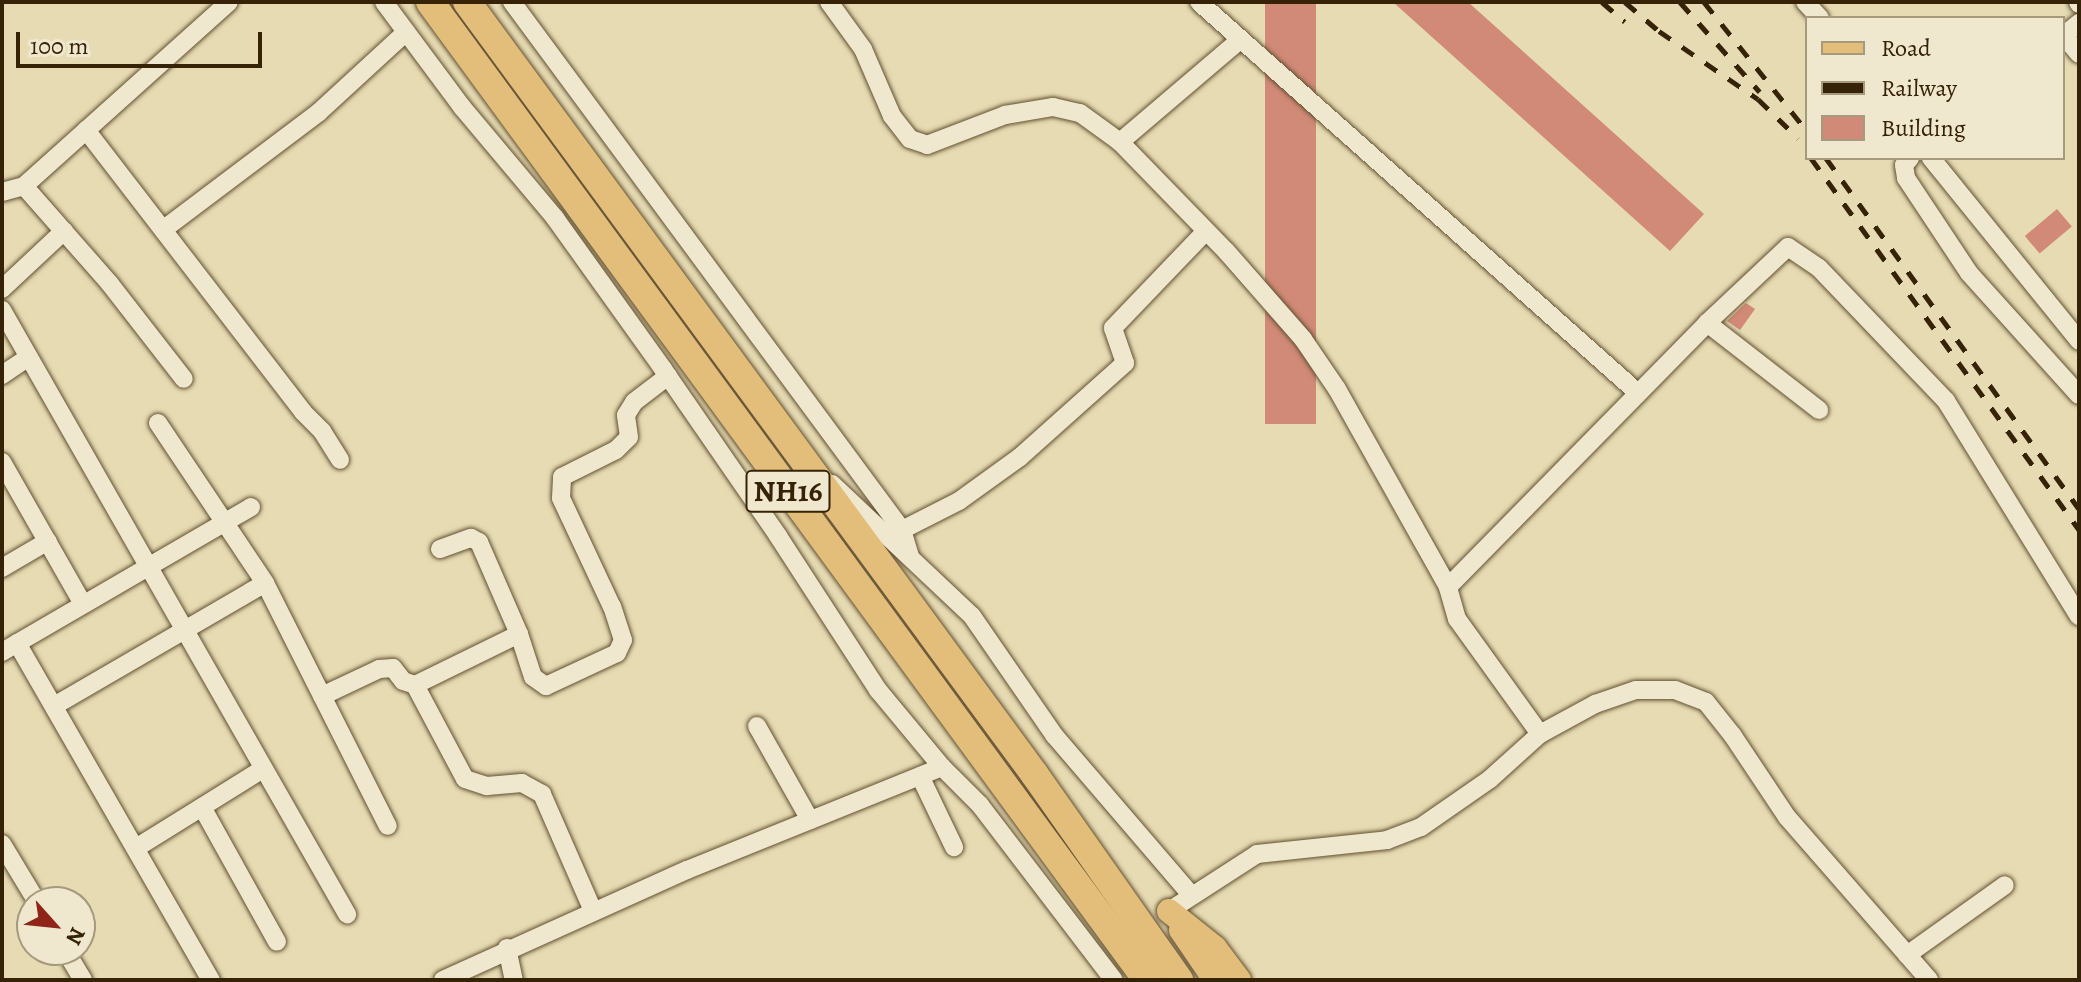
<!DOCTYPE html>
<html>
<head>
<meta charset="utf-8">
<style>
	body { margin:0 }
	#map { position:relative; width:2081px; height:982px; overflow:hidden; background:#e6dbb3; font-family:Alegreya,serif }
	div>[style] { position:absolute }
	.building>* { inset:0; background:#d18a77; transform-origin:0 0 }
	.roads { filter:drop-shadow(0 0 2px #625031) drop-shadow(0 0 2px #625031) }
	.minor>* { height:18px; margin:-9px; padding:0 9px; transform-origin:9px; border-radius:9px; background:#efe8ce }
	.major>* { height:24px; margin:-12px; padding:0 12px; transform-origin:12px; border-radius:12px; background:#e3be7a }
	.highway>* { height:28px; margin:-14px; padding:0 14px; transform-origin:14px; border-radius:14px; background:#e3be7a }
	.rail>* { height:5px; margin-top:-2.5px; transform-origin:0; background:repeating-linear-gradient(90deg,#362206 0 14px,transparent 0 28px) }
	span { translate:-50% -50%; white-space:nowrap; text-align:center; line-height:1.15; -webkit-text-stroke:6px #efe8ce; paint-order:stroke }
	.shield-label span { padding:2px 6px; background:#efe8ce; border:2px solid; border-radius:6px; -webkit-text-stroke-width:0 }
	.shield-label { font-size:30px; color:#362206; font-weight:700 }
	.frame { position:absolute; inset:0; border:4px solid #362206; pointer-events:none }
	.legend { position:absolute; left:1805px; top:16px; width:260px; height:144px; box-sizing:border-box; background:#efe8ce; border:2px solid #a5997e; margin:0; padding:10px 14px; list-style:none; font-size:24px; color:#362206 }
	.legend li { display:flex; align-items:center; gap:16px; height:40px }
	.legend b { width:40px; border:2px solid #a5997e }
	.north { position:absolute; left:16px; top:886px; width:80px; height:80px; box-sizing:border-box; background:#efe8ce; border:2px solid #a5997e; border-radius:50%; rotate:117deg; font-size:22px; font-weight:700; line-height:32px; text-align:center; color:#362206 }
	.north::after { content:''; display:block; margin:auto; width:28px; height:36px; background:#8f2418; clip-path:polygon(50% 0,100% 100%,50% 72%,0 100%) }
	.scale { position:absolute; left:16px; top:32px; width:246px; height:36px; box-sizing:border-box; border:4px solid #362206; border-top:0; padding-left:10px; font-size:24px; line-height:28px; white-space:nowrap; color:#362206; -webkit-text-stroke:6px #efe8ce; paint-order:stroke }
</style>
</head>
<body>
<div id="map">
	<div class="building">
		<i style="left:1265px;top:2px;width:51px;height:422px"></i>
		<i style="clip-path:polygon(1393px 2px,1468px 2px,1704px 214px,1670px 251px)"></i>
		<i style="left:2057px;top:209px;width:23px;height:42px;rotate:50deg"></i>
		<i style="clip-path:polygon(1746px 303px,1755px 309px,1740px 330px,1727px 321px)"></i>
	</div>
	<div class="roads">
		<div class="minor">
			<i style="left:384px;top:2px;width:131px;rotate:53.4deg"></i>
			<i style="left:462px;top:107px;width:145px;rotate:50deg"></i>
			<i style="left:555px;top:218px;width:186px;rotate:54.4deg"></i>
			<i style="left:663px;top:369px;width:203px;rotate:55.4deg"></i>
			<i style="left:778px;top:536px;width:184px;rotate:57deg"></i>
			<i style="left:878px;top:690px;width:100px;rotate:50.3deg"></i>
			<i style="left:942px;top:767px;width:54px;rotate:45deg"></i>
			<i style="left:980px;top:805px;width:220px;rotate:52.6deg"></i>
			<i style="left:512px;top:2px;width:656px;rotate:53.55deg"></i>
			<i style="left:902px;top:530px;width:27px;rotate:73deg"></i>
			<i style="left:829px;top:2px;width:58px;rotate:54.1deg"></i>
			<i style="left:863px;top:49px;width:73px;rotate:66.6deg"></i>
			<i style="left:892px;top:116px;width:29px;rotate:52deg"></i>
			<i style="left:910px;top:139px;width:18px;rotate:19deg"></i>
			<i style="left:927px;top:145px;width:84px;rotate:-21deg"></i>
			<i style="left:1005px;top:115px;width:49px;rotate:-9.5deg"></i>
			<i style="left:1053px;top:107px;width:28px;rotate:13deg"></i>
			<i style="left:1080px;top:113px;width:49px;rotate:35.9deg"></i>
			<i style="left:1120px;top:142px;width:152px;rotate:45.8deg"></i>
			<i style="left:1226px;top:251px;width:117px;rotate:48.8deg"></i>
			<i style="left:1303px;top:339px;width:60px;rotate:55.8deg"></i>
			<i style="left:1337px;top:389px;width:227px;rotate:60.7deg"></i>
			<i style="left:1199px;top:2px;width:588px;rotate:41.69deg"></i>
			<i style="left:1805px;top:2px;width:22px;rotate:47deg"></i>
			<i style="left:2078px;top:2px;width:2px;rotate:63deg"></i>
			<i style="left:2063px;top:36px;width:21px;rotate:-39deg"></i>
			<i style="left:2064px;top:36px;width:23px;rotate:50deg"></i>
			<i style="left:86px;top:130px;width:356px;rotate:52.4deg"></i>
			<i style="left:303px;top:412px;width:27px;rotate:45deg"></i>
			<i style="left:322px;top:431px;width:34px;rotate:58deg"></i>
			<i style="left:1120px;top:142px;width:157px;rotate:-40.4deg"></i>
			<i style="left:1910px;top:158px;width:9px;rotate:131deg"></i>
			<i style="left:1904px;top:165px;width:13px;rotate:81deg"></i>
			<i style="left:1906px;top:178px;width:114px;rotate:56.4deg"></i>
			<i style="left:1969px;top:273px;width:164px;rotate:48deg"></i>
			<i style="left:1931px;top:158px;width:235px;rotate:51deg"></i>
			<i style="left:24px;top:186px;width:130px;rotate:48.7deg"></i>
			<i style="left:110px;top:284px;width:120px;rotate:52.1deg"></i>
			<i style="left:2px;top:192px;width:23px;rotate:-15deg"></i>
			<i style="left:24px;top:186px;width:275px;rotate:-41.9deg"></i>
			<i style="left:164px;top:229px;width:194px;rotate:-37deg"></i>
			<i style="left:319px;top:112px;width:118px;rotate:-42.6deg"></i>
			<i style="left:2px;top:289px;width:85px;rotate:-43.1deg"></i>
			<i style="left:2px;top:310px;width:696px;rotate:60.27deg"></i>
			<i style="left:1707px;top:323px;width:142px;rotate:37.8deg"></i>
			<i style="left:2px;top:375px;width:32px;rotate:-34deg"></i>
			<i style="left:158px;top:423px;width:192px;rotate:56.2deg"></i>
			<i style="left:265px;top:583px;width:272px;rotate:63.2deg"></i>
			<i style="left:2px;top:462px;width:163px;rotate:60.3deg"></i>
			<i style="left:832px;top:484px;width:192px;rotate:43.3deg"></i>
			<i style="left:972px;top:616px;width:145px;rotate:55.4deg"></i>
			<i style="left:1054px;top:735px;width:211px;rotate:49.4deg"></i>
			<i style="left:902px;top:530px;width:64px;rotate:-27deg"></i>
			<i style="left:959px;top:501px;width:75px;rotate:-35.8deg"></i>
			<i style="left:1020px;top:457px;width:141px;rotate:-41.8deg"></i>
			<i style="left:1125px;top:363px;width:37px;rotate:-109deg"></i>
			<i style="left:1113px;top:328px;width:134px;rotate:-46.2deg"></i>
			<i style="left:440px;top:549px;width:33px;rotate:-20deg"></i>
			<i style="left:471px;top:538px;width:9px;rotate:27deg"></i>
			<i style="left:479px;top:542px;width:100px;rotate:66.5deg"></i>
			<i style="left:2px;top:568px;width:53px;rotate:-30.4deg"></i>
			<i style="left:17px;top:643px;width:389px;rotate:60.1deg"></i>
			<i style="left:2px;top:652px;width:288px;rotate:-30.2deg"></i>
			<i style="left:415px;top:685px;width:106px;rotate:62deg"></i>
			<i style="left:465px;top:779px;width:23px;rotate:18deg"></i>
			<i style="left:487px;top:786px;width:35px;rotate:-5deg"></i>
			<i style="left:522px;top:783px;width:23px;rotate:29deg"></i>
			<i style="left:542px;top:794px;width:128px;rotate:66.4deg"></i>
			<i style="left:322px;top:696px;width:63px;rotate:-25.3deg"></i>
			<i style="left:379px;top:669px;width:14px;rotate:-4deg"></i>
			<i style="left:393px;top:668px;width:16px;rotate:52deg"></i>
			<i style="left:403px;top:681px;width:13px;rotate:18deg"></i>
			<i style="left:415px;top:685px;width:116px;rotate:-26.1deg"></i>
			<i style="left:519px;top:634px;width:45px;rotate:72deg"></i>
			<i style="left:533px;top:677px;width:16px;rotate:35deg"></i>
			<i style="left:546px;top:686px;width:78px;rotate:-24.9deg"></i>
			<i style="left:617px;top:653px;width:14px;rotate:-65deg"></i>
			<i style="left:623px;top:640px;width:35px;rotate:-108deg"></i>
			<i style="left:612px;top:607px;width:120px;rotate:-115.1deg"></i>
			<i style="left:561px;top:498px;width:21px;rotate:-87deg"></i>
			<i style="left:562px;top:477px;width:60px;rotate:-26.6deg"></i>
			<i style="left:616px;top:450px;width:18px;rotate:-45deg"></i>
			<i style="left:629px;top:437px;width:22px;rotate:-98deg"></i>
			<i style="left:626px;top:415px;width:15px;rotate:-58deg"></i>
			<i style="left:634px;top:402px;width:43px;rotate:-37.4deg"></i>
			<i style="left:54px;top:706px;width:244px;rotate:-30.2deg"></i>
			<i style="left:757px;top:726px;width:108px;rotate:60.6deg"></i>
			<i style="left:1540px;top:734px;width:63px;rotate:-28.6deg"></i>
			<i style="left:1595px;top:704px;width:43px;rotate:-18.9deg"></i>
			<i style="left:1636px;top:690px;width:39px"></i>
			<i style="left:1675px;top:690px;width:33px;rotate:21deg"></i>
			<i style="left:1706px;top:702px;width:43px;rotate:51.5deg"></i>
			<i style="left:1733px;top:736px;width:97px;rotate:56.3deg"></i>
			<i style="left:1787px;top:817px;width:216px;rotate:48.9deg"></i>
			<i style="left:920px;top:776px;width:79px;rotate:64.4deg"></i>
			<i style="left:202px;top:807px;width:154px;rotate:60.9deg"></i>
			<i style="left:2px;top:844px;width:68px;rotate:58.9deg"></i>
			<i style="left:136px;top:848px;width:150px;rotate:-31.9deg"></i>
			<i style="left:1169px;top:911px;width:105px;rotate:-32.9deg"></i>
			<i style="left:1257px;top:854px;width:131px;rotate:-6.1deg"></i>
			<i style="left:1387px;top:840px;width:36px;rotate:-21deg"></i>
			<i style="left:1421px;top:827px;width:84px;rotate:-34.8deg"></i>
			<i style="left:1490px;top:779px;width:67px;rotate:-42deg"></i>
			<i style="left:1540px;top:734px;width:142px;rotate:-125.8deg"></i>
			<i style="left:1457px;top:619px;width:33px;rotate:-106deg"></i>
			<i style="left:1448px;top:587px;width:370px;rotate:-45.5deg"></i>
			<i style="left:1707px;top:323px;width:111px;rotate:-43.2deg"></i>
			<i style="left:1788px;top:247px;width:37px;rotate:34deg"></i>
			<i style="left:1819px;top:268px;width:184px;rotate:46.3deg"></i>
			<i style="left:1946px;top:401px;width:253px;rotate:58.3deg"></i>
			<i style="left:507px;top:948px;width:33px;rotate:78deg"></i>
			<i style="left:65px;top:950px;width:35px;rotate:59deg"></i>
			<i style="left:1907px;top:955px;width:120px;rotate:-35.5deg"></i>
			<i style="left:443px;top:980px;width:268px;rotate:-24.3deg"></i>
			<i style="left:687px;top:870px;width:275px;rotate:-22deg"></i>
		</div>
		<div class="major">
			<i style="left:1169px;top:911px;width:59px;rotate:38.8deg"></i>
			<i style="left:1215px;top:948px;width:40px;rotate:53deg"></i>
			<i style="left:1181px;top:930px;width:60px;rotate:55.8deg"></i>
		</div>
		<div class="highway">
			<i style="left:430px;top:2px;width:1213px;rotate:53.75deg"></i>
			<i style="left:467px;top:2px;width:959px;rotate:53.69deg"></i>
			<i style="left:1035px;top:775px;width:251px;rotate:54.9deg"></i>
		</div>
	</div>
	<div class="rail">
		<i style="left:1602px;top:2px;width:30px;rotate:41deg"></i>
		<i style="left:1625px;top:2px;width:45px;rotate:40.5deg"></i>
		<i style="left:1659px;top:31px;width:120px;rotate:34.5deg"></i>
		<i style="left:1758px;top:99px;width:56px;rotate:44.3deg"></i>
		<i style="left:1680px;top:2px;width:120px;rotate:48.4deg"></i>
		<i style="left:1704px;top:2px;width:165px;rotate:51.4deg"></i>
		<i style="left:1811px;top:158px;width:458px;rotate:54.2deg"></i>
		<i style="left:1826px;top:158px;width:433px;rotate:54.2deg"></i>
	</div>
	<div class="shield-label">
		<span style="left:788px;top:491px">NH16</span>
	</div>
	<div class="frame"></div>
	<ul class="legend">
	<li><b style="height:10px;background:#e3be7a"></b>Road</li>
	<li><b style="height:10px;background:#362206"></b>Railway</li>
	<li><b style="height:22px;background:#d18a77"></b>Building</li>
	</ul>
	<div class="north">N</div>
	<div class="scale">100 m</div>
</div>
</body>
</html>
